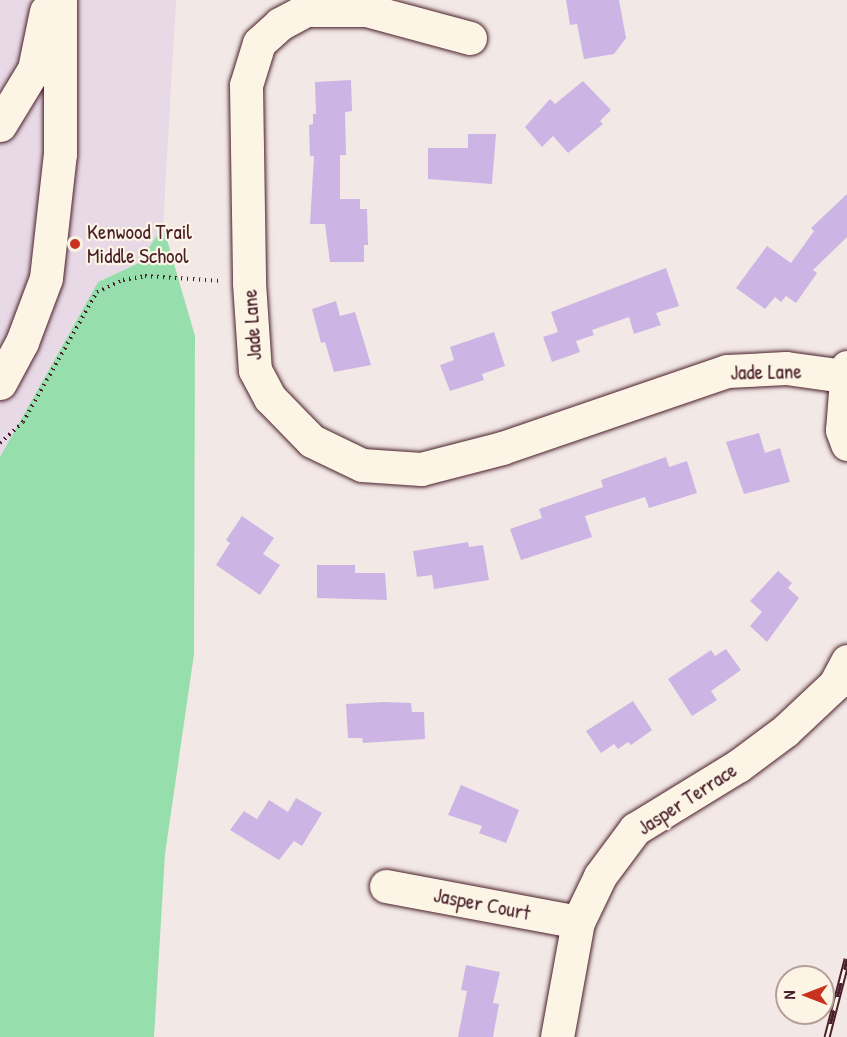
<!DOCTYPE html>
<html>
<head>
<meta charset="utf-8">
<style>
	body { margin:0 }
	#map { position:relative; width:847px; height:1037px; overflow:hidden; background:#f2e8e5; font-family:"Patrick Hand",sans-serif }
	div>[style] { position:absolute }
	.built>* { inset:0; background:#e7d9e5 }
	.green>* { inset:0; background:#96deac }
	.building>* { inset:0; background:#ccb5e4 }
	.path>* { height:4px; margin-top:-2px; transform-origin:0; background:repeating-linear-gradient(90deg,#4a1f2b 0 1.5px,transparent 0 6px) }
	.roads { filter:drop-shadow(0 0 2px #4a1f2b) drop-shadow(0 0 2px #4a1f2b) }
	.minor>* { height:33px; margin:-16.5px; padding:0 16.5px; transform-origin:16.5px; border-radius:16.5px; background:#fcf5e5 }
	.rail>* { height:7px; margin-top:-3.5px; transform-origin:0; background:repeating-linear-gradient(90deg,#fcf5e5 0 14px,#4a1f2b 0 28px); box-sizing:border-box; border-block:2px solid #4a1f2b }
	.dots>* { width:16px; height:16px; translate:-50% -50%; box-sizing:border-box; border:3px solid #fcf5e5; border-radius:50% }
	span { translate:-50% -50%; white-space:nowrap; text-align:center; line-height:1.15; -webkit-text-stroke:4.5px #fcf5e5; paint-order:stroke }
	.poi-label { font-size:21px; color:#4a1f2b }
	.left { translate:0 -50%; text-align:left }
	.street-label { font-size:21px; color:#4a1f2b }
	.north { position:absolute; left:775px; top:965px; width:60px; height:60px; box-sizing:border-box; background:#fcf5e5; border:2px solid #b59f9b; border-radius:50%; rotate:270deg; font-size:16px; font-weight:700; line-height:24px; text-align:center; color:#4a1f2b }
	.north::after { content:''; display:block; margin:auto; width:21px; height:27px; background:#c8321e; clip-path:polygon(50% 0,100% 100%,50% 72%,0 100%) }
</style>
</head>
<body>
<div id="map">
	<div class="built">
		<i style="clip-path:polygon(0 0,176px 0,163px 226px,139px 263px,98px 282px,0 457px)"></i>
	</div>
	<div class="green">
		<i style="clip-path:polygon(163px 226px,195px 336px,194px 654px,165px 854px,154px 1037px,0 1037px,0 457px,98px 282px,139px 263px)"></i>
	</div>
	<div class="building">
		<i style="clip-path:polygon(566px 0,619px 0,626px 38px,614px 54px,584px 59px,577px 24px,570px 25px)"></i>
		<i style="clip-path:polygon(351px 80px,352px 111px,345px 112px,346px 155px,340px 155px,340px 199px,360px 199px,360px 209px,367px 209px,368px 245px,364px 245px,364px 262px,330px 262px,325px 224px,310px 224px,314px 156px,310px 156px,309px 125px,313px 124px,313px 114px,316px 114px,315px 82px)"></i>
		<i style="clip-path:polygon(583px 81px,611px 110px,600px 121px,603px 124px,568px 153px,553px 136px,542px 147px,525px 127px,550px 99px,555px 104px)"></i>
		<i style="clip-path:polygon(468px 134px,496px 134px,492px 184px,428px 179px,428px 148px,468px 148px)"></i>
		<i style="clip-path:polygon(847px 194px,847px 237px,813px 270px,817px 273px,796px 303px,786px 296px,781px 302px,775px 297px,765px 309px,736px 288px,767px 246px,791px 263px,814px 231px,811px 228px)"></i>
		<i style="clip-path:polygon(666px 268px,679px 306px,656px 313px,661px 325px,634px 334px,629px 317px,592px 330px,594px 335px,576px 341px,580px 352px,552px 362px,543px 337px,558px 332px,551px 312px)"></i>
		<i style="clip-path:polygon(336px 301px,340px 316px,355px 312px,371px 365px,334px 372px,325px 342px,321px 343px,312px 309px)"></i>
		<i style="clip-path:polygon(494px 332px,505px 366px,482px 374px,484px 380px,450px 391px,440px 365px,454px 360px,450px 347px)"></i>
		<i style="clip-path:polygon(759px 433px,765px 453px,780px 448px,790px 482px,744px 494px,726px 442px)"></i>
		<i style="clip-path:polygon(666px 457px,669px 467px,687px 461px,697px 493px,649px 508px,645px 497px,585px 516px,592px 537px,521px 560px,510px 529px,542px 518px,539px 509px,603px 487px,601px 480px)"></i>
		<i style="clip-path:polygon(242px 516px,274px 538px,263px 554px,280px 565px,260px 595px,216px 565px,230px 543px,226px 540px)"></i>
		<i style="clip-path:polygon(468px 542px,469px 547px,483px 545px,489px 580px,434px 589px,432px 575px,417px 577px,413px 551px)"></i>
		<i style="clip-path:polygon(317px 565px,355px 565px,355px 573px,385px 573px,387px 600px,317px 598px)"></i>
		<i style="clip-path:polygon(778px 571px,792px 583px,788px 588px,799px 598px,767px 642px,750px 626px,762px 612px,750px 601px)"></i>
		<i style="clip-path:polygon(726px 649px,741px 670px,711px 691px,717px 700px,692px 716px,668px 679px,711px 650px,715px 656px)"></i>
		<i style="clip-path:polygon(633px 701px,652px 730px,631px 745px,628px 742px,618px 749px,614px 744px,601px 753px,586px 731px)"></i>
		<i style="clip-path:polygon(384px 702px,411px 703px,412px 712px,424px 712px,425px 739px,363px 743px,362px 738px,348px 738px,346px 704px)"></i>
		<i style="clip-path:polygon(461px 785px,519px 810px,506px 843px,479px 833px,482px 826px,448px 815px)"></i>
		<i style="clip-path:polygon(296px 798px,322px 813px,302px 846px,294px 841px,279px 860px,230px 830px,244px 811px,257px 819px,269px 800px,288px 812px)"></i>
		<i style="clip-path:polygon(466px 965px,500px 972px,493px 1003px,499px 1004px,493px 1037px,458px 1037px,467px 991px,461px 990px)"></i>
	</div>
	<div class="path">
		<i style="left:0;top:443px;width:31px;rotate:-42deg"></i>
		<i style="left:23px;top:422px;width:150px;rotate:-60.4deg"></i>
		<i style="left:97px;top:292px;width:29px;rotate:-25deg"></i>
		<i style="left:123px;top:280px;width:22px;rotate:-10deg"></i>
		<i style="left:145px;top:276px;width:76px;rotate:3.8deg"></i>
	</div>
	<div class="roads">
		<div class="minor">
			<i style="left:470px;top:38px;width:108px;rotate:-164.9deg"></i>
			<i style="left:366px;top:10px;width:60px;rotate:180deg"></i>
			<i style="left:306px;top:10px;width:30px;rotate:152deg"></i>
			<i style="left:280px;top:24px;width:28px;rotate:138deg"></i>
			<i style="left:259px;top:43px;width:44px;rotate:107.2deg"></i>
			<i style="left:246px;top:85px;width:198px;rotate:89.1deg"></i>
			<i style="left:249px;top:283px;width:87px;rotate:86.1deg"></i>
			<i style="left:255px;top:370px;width:32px;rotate:62deg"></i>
			<i style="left:270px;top:398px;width:60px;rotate:45.7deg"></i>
			<i style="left:312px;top:441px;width:55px;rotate:25.6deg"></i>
			<i style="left:362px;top:465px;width:59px;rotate:3.9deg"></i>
			<i style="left:421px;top:469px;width:84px;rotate:-14.5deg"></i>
			<i style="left:502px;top:448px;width:238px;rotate:-18.9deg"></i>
			<i style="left:727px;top:371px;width:59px;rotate:-2.9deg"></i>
			<i style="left:786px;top:368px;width:59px;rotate:7.9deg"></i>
			<i style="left:0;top:125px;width:66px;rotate:-58.7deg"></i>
			<i style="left:34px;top:69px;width:59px;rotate:-78.3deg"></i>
			<i style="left:847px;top:367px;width:63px;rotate:94.5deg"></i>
			<i style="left:842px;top:430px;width:15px;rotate:70deg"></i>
			<i style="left:0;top:383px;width:47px;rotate:-61.8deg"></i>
			<i style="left:22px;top:342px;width:68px;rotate:-69.4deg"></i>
			<i style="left:46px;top:278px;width:125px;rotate:-83.6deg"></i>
			<i style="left:60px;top:154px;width:154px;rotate:-90deg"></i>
			<i style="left:386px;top:886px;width:195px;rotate:10.6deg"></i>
			<i style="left:557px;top:1037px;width:117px;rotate:-79.7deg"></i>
			<i style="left:578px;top:922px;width:51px;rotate:-64.4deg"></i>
			<i style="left:600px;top:876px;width:59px;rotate:-53.3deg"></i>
			<i style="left:635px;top:829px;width:121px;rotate:-31.5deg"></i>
			<i style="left:738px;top:766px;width:59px;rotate:-36.7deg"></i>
			<i style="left:785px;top:731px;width:69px;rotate:-43.2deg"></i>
			<i style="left:835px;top:684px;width:26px;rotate:-62deg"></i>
		</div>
	</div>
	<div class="rail">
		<i style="left:827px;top:1037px;width:81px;rotate:-75.6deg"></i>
	</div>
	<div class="dots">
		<i style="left:75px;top:244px;background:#c8321e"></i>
	</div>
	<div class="poi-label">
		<span class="left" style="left:87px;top:244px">Kenwood Trail<br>Middle School</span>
	</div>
	<div class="street-label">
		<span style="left:252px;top:325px;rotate:-94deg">Jade Lane</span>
		<span style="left:766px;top:372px;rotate:-1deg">Jade Lane</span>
		<span style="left:687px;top:799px;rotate:-33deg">Jasper Terrace</span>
		<span style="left:482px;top:904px;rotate:11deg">Jasper Court</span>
	</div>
	<div class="north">N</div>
</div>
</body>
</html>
